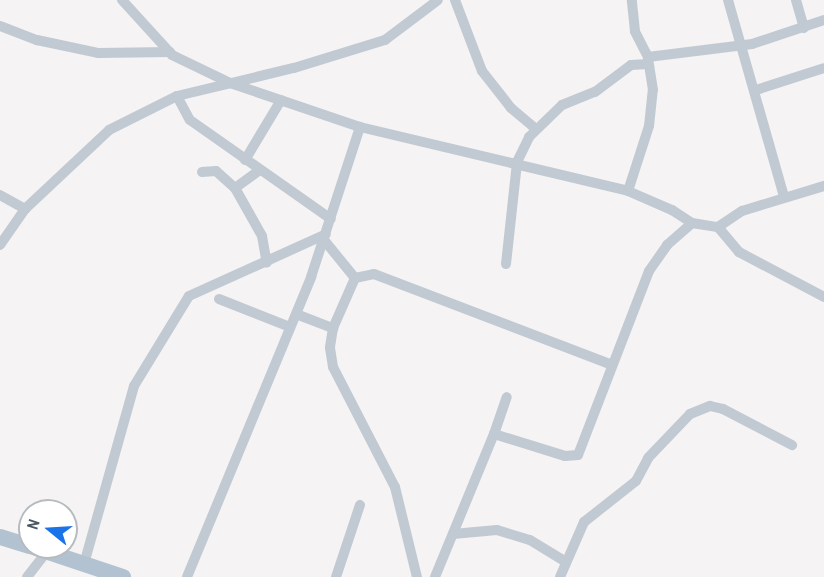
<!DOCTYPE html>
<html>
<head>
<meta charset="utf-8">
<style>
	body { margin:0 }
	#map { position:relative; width:824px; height:577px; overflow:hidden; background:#f5f3f3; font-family:"Archivo Narrow",sans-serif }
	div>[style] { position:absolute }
	.minor>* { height:10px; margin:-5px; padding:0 5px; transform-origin:5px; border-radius:5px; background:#c1cad2 }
	.primary>* { height:16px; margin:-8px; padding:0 8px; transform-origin:8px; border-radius:8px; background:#b3c2d1 }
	span { translate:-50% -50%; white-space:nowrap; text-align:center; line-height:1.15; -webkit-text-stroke:5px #fff; paint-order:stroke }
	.north { position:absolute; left:18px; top:499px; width:60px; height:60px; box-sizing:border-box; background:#fff; border:2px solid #b7bbc0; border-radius:50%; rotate:288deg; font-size:16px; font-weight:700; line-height:24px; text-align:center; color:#4a5661 }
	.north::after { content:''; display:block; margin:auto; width:21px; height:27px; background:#1a73e8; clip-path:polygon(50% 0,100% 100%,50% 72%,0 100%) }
</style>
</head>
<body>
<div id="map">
	<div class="minor">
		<i style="left:122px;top:0;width:74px;rotate:47.7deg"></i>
		<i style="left:172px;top:55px;width:64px;rotate:25.8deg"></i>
		<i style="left:230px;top:83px;width:137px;rotate:18.7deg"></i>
		<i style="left:360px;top:127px;width:276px;rotate:13.4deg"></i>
		<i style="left:628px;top:191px;width:48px;rotate:23.4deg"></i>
		<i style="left:672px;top:210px;width:24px;rotate:33deg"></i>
		<i style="left:692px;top:223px;width:26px;rotate:9deg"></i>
		<i style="left:718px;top:227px;width:33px;rotate:50deg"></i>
		<i style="left:739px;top:252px;width:96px;rotate:27.9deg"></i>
		<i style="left:455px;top:0;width:76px;rotate:69.2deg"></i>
		<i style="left:482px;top:71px;width:47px;rotate:51.9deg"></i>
		<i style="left:511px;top:108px;width:33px;rotate:40deg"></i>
		<i style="left:728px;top:0;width:205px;rotate:74.1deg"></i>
		<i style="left:796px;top:0;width:29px;rotate:74deg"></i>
		<i style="left:0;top:26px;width:40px;rotate:21deg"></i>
		<i style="left:37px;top:40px;width:62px;rotate:12deg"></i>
		<i style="left:98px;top:53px;width:72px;rotate:-0.8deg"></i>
		<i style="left:648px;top:57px;width:105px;rotate:-7.1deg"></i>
		<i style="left:752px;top:44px;width:76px;rotate:-18.4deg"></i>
		<i style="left:756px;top:90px;width:71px;rotate:-17.9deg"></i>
		<i style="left:177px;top:96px;width:27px;rotate:62deg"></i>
		<i style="left:190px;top:120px;width:172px;rotate:35.1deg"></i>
		<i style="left:245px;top:160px;width:70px;rotate:-59deg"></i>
		<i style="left:202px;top:172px;width:14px;rotate:-4deg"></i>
		<i style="left:216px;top:171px;width:25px;rotate:42deg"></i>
		<i style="left:235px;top:188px;width:55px;rotate:60.6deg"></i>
		<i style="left:262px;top:236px;width:27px;rotate:80deg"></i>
		<i style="left:235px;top:188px;width:31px;rotate:-36deg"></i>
		<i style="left:628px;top:191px;width:68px;rotate:-72.1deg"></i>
		<i style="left:649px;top:126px;width:36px;rotate:-84deg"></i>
		<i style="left:653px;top:90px;width:33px;rotate:-99deg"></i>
		<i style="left:648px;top:57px;width:29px;rotate:-117deg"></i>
		<i style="left:635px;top:31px;width:31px;rotate:-96deg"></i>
		<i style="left:0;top:195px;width:29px;rotate:29deg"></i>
		<i style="left:718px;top:227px;width:29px;rotate:-34deg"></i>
		<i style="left:742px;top:211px;width:86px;rotate:-17deg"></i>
		<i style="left:324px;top:240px;width:49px;rotate:50.8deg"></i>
		<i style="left:355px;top:278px;width:55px;rotate:113.7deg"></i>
		<i style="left:333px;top:328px;width:20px;rotate:99deg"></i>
		<i style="left:330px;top:348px;width:19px;rotate:81deg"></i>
		<i style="left:333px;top:367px;width:135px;rotate:62.7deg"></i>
		<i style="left:395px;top:487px;width:93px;rotate:76.3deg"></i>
		<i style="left:0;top:245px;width:44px;rotate:-55.2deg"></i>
		<i style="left:25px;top:209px;width:115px;rotate:-43.2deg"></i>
		<i style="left:109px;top:130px;width:76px;rotate:-26.6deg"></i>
		<i style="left:177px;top:96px;width:120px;rotate:-13.5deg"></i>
		<i style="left:294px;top:68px;width:95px;rotate:-17.1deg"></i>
		<i style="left:385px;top:40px;width:66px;rotate:-37deg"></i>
		<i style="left:506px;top:264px;width:103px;rotate:-83.8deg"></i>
		<i style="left:517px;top:162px;width:28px;rotate:-64deg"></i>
		<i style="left:529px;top:137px;width:46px;rotate:-44.1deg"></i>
		<i style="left:562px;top:105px;width:35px;rotate:-22deg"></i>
		<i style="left:595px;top:92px;width:45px;rotate:-36.9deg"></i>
		<i style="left:631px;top:65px;width:17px;rotate:-3deg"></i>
		<i style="left:355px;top:278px;width:19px;rotate:-12deg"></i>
		<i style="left:374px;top:274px;width:253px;rotate:20.9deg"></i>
		<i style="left:219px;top:299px;width:76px;rotate:21.5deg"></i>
		<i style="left:296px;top:314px;width:40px;rotate:21deg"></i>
		<i style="left:494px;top:434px;width:39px;rotate:-71deg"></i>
		<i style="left:453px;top:534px;width:44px;rotate:-5.2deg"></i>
		<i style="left:497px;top:530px;width:34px;rotate:17deg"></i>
		<i style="left:530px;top:540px;width:42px;rotate:31.4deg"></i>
		<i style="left:84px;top:564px;width:185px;rotate:-74.3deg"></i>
		<i style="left:134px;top:386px;width:105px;rotate:-58.6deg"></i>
		<i style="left:189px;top:296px;width:150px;rotate:-24.3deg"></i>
		<i style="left:27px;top:577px;width:33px;rotate:-52deg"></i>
		<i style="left:187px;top:577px;width:325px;rotate:-67.5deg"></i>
		<i style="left:311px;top:277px;width:158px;rotate:-71.9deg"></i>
		<i style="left:336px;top:577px;width:76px;rotate:-71.6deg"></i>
		<i style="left:435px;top:577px;width:155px;rotate:-67.6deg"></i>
		<i style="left:494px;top:434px;width:74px;rotate:17.2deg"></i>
		<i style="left:565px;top:456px;width:13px;rotate:-4deg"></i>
		<i style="left:578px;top:455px;width:197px;rotate:-68.9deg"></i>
		<i style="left:649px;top:271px;width:32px;rotate:-55deg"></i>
		<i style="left:667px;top:245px;width:33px;rotate:-41deg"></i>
		<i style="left:560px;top:577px;width:60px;rotate:-66.4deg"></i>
		<i style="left:584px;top:522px;width:66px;rotate:-38.3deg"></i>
		<i style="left:636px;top:481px;width:26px;rotate:-62deg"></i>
		<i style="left:648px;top:458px;width:61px;rotate:-46.3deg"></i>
		<i style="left:690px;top:414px;width:22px;rotate:-22deg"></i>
		<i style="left:710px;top:406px;width:13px;rotate:13deg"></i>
		<i style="left:723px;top:409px;width:78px;rotate:27.6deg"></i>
	</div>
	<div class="primary">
		<i style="left:0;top:537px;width:31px;rotate:17deg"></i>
		<i style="left:33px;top:547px;width:95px;rotate:18.4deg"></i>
	</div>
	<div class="north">N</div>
</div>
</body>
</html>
